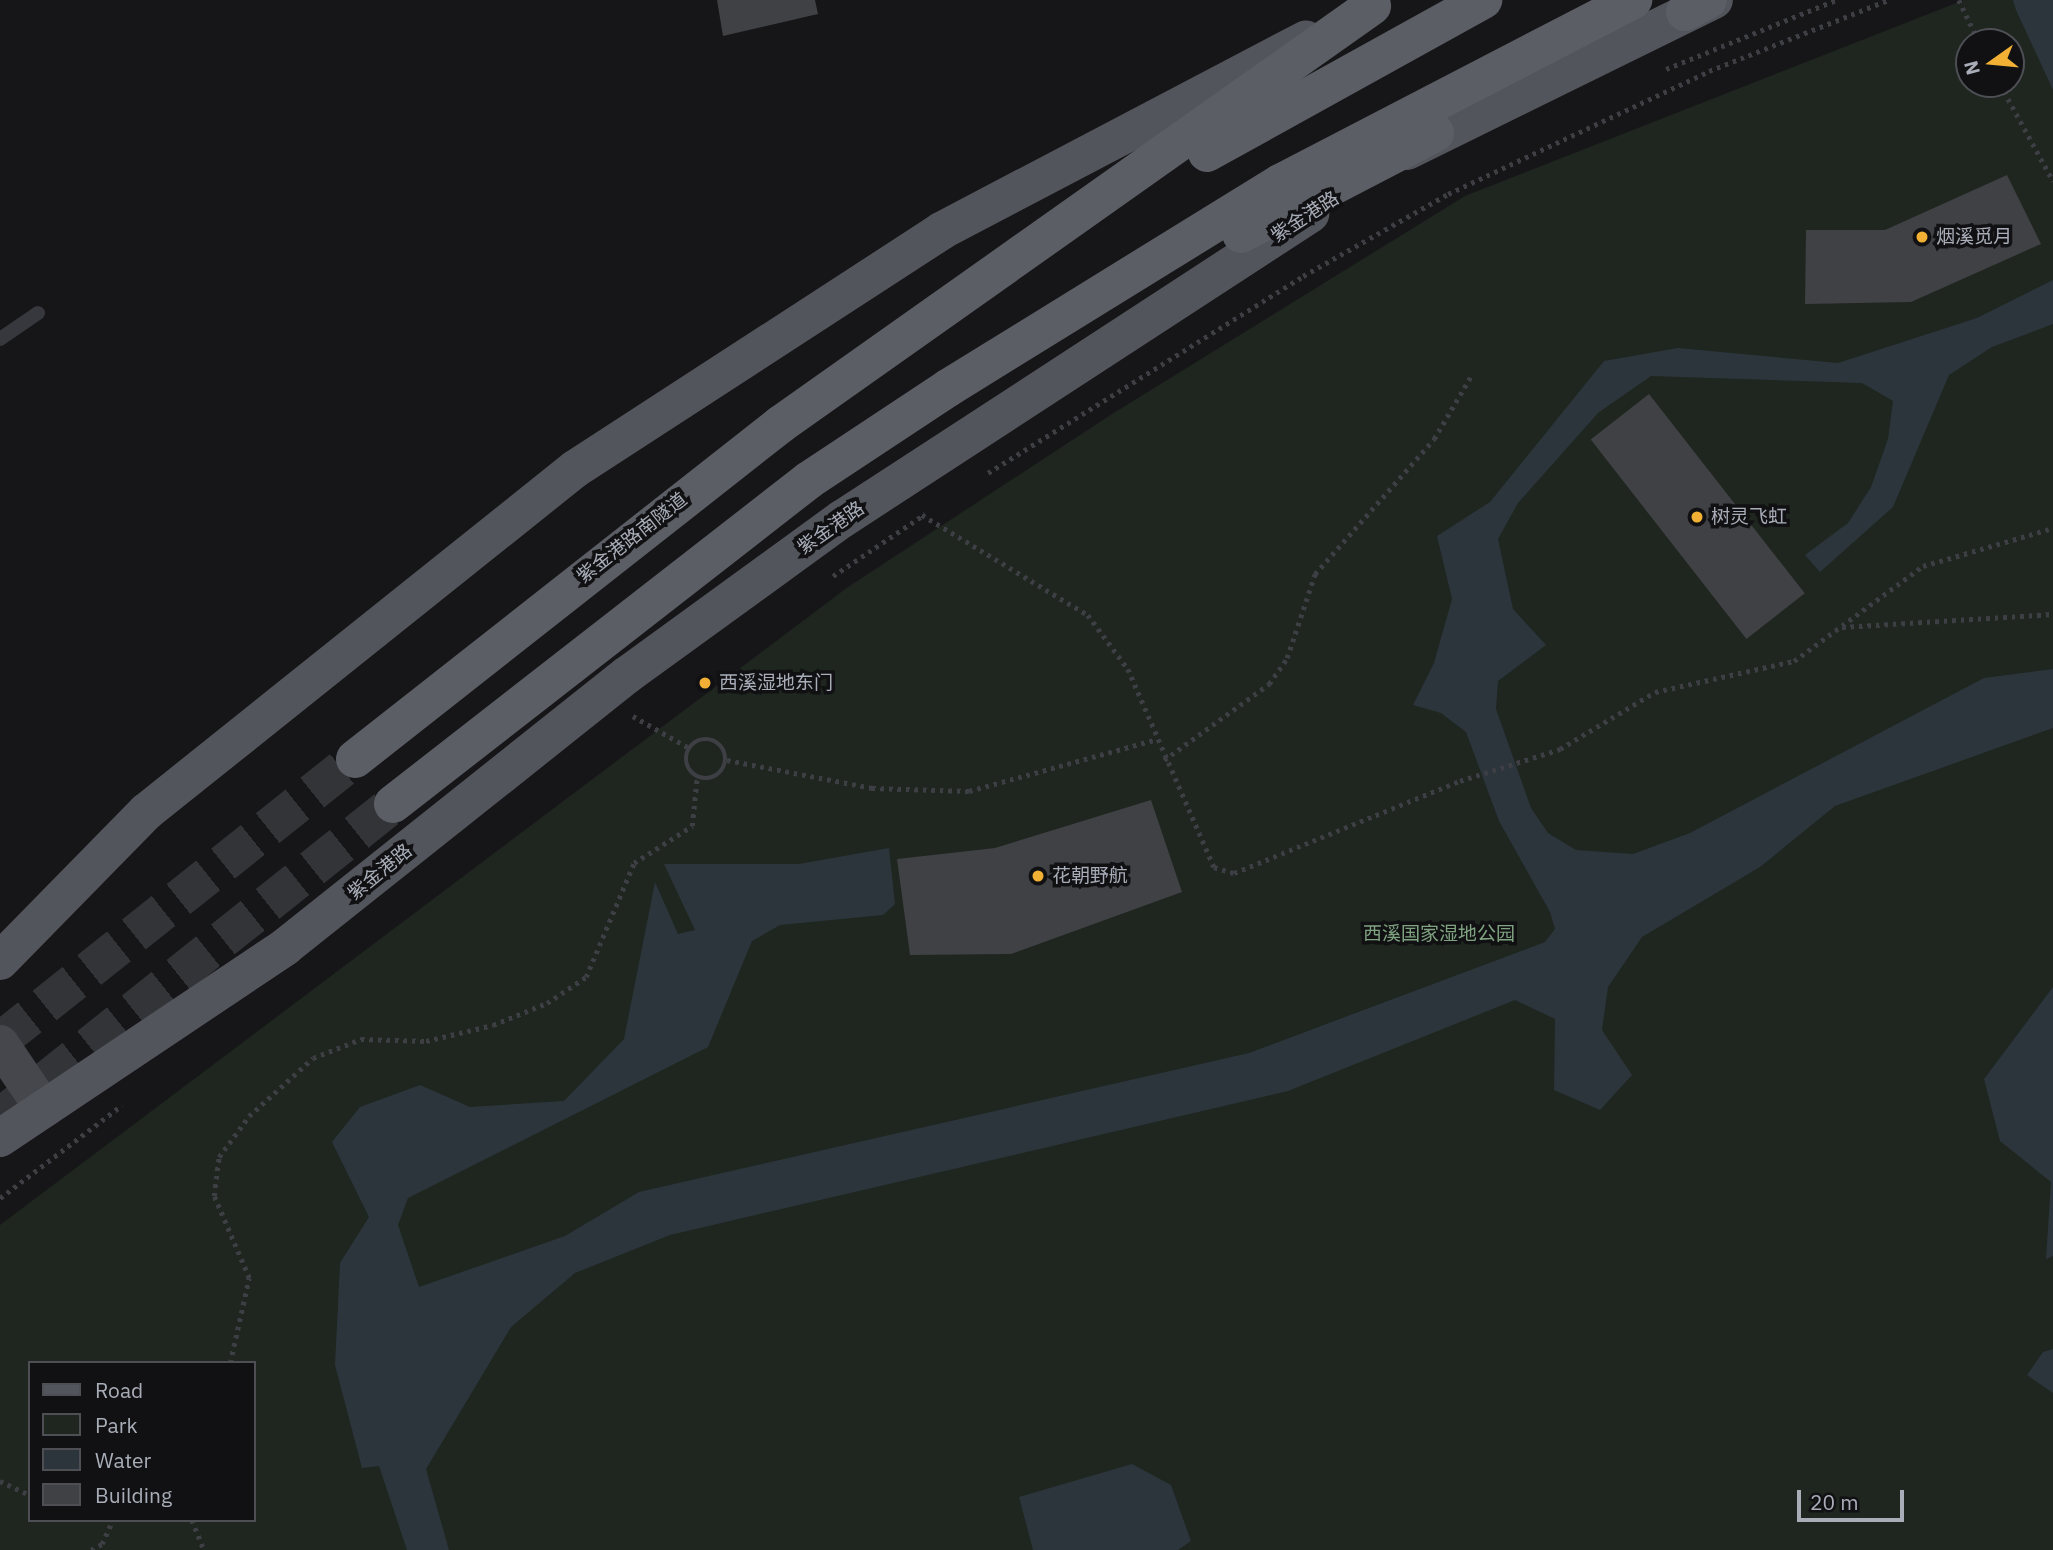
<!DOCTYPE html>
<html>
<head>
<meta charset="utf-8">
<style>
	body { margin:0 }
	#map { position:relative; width:2053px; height:1550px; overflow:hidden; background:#161618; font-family:"IBM Plex Sans","Noto Sans SC",sans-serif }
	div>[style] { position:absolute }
	.green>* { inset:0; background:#1e261f }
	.water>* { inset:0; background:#2c353c }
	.building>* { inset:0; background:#404145; transform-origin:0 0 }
	.trunk-tunnel>* { height:38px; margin-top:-19px; transform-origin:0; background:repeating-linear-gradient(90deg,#333438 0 38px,transparent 0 57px) }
	.path>* { height:4.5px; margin-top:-2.25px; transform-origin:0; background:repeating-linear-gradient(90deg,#3d3f44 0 3.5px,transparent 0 8.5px) }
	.path>.ring { margin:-2.25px; padding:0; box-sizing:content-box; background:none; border:4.5px solid #3d3f44; border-radius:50% }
	.service>* { height:14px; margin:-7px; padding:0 7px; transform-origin:7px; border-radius:7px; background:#37383d }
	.secondary>* { height:38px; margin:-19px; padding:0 19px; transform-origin:19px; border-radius:19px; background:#45474d }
	.primary>* { height:38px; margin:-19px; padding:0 19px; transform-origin:19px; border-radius:19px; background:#53555c }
	.trunk>* { height:38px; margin:-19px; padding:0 19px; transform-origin:19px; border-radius:19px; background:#5b5e65 }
	.dots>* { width:19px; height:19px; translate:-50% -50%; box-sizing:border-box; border:4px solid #111113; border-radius:50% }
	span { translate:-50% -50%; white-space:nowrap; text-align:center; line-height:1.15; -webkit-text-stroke:7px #111113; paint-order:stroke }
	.street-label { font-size:19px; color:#a8adb8 }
	.poi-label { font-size:19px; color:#a8adb8 }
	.left { translate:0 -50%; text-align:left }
	.park-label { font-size:19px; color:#7fa381 }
	.legend { position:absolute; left:28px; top:1361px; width:228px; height:161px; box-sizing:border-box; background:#111113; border:2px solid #4d4f55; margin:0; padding:9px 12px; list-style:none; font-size:21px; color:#a8adb8 }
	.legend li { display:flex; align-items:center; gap:14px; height:35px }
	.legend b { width:35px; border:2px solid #4d4f55 }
	.north { position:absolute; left:1955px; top:28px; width:70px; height:70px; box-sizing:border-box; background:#111113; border:2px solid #4d4f55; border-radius:50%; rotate:255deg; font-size:19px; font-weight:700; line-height:28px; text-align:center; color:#a8adb8 }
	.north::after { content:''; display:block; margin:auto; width:24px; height:32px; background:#f2b134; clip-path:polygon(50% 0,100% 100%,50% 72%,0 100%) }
	.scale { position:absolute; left:1797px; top:1490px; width:107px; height:32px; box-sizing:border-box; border:4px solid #a8adb8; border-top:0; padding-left:9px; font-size:21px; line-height:24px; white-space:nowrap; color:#a8adb8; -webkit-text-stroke:5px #111113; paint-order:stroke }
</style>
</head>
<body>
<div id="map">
	<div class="green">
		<i style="clip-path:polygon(evenodd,1964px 0,2053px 0,2053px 1550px,0 1550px,0 1225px,848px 587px,1112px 414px,1465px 196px,1964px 0,1969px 42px,2011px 42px,2011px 84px,1969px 84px,1969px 42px,1964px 0,30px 1363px,254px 1363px,254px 1520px,30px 1520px,30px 1363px)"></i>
	</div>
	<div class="water">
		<i style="clip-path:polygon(2013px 0,2053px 0,2053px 90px,2016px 10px)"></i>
		<i style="clip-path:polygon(2053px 280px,2053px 324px,1992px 347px,1949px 375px,1893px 507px,1820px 572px,1805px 555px,1848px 523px,1871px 487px,1888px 439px,1893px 401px,1862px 383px,1651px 376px,1598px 413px,1518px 503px,1498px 539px,1513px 609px,1546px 645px,1498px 681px,1496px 709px,1531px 808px,1548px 833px,1576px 850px,1633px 854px,1690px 833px,1984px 678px,2053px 669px,2053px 728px,1835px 806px,1760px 867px,1642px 937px,1608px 987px,1602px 1030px,1632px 1075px,1600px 1110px,1554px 1090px,1555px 1019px,1515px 1000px,1288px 1091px,670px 1235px,575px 1273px,511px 1327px,426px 1469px,449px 1550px,407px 1550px,379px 1466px,362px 1468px,335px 1365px,340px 1263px,369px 1217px,332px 1142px,360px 1107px,420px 1085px,470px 1107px,564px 1101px,624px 1039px,655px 882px,678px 934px,695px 930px,664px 864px,799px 864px,889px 848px,895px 904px,883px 915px,780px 925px,752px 941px,708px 1047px,408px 1198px,398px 1225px,419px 1287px,565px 1236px,639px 1192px,1249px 1053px,1545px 942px,1555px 929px,1550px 912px,1499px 821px,1466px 732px,1441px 713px,1413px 705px,1434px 663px,1452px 599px,1437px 536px,1490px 502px,1604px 361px,1678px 348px,1838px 363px,1977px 318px)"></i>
		<i style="clip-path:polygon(2053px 987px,2053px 1256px,2046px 1259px,2051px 1182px,2000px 1141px,1984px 1079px)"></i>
		<i style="clip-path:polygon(2053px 1349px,2053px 1393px,2027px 1375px,2043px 1352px)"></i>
		<i style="clip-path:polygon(1132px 1464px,1171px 1485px,1191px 1541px,1178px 1550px,1033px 1550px,1019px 1497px)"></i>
	</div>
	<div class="building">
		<i style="clip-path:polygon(717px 0,815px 0,818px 14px,723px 36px)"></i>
		<i style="clip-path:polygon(2007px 175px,2041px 244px,1911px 302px,1805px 304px,1806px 230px,1885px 230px)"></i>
		<i style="left:1649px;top:394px;width:253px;height:74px;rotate:52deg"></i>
		<i style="clip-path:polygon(1151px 800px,1182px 892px,1011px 954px,910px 955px,897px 859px,995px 848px)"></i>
	</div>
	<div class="trunk-tunnel">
		<i style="left:0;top:1041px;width:453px;rotate:-38.5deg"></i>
		<i style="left:0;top:1117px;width:502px;rotate:-38.54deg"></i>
	</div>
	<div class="path">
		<i style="left:1959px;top:0;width:47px;rotate:64.5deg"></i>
		<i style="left:1666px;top:69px;width:183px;rotate:-22.1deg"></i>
		<i style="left:2000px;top:84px;width:111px;rotate:61.3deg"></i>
		<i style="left:988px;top:473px;width:372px;rotate:-32deg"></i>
		<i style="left:1303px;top:276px;width:167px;rotate:-29.5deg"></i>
		<i style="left:1448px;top:194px;width:289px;rotate:-25.2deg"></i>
		<i style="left:1709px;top:71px;width:193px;rotate:-21.6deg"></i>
		<i style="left:922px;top:515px;width:194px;rotate:31.1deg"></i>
		<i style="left:1088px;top:615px;width:67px;rotate:53.5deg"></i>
		<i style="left:1128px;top:669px;width:216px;rotate:66.5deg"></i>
		<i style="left:1214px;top:867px;width:21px;rotate:17deg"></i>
		<i style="left:1234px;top:873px;width:244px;rotate:-22.2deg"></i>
		<i style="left:1460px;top:781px;width:105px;rotate:-17.7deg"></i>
		<i style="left:1560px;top:749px;width:111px;rotate:-31deg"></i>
		<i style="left:1655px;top:692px;width:142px;rotate:-12.6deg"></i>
		<i style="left:1794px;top:661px;width:160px;rotate:-36.4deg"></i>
		<i style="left:1923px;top:566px;width:135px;rotate:-16.3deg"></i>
		<i style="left:833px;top:576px;width:111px;rotate:-34deg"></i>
		<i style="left:1842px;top:627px;width:211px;rotate:-3.5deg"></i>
		<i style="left:633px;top:716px;width:64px;rotate:29.7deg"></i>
		<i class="ring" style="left:686px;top:739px;width:35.5px;height:35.5px"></i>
		<i style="left:727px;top:760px;width:148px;rotate:10.9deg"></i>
		<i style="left:872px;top:788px;width:97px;rotate:1.8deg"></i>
		<i style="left:969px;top:791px;width:192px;rotate:-15.4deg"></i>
		<i style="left:1164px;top:760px;width:130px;rotate:-35.9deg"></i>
		<i style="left:1269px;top:684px;width:32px;rotate:-55deg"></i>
		<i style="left:1287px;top:658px;width:89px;rotate:-71.6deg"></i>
		<i style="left:1315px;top:574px;width:180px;rotate:-48.6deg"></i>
		<i style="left:1434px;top:439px;width:73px;rotate:-59.6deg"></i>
		<i style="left:0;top:1198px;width:153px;rotate:-37.3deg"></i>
		<i style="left:230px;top:1363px;width:87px;rotate:-77.4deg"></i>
		<i style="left:249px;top:1278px;width:89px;rotate:-113.1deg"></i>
		<i style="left:214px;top:1196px;width:39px;rotate:-83deg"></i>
		<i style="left:219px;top:1157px;width:51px;rotate:-53.8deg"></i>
		<i style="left:249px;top:1116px;width:86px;rotate:-42.2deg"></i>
		<i style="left:313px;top:1058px;width:52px;rotate:-21.6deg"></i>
		<i style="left:361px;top:1039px;width:65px;rotate:1.8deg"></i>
		<i style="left:426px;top:1041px;width:69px;rotate:-13.4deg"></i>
		<i style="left:493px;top:1025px;width:58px;rotate:-22.2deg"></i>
		<i style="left:547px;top:1003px;width:47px;rotate:-33.7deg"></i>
		<i style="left:586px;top:977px;width:124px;rotate:-67.2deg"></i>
		<i style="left:634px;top:863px;width:69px;rotate:-32.5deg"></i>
		<i style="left:692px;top:826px;width:48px;rotate:-84.1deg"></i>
		<i style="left:0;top:1481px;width:33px;rotate:25deg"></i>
		<i style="left:105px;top:1520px;width:13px"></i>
		<i style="left:192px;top:1520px;width:32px;rotate:68deg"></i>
		<i style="left:91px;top:1550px;width:13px;rotate:-29deg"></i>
		<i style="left:102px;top:1544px;width:24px;rotate:-66deg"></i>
	</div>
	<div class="service">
		<i style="left:0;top:339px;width:46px;rotate:-34.4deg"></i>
	</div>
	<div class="secondary">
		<i style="left:0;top:1044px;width:78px;rotate:55.9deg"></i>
	</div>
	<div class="primary">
		<i style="left:1407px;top:151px;width:342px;rotate:-26.2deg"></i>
		<i style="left:0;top:961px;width:209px;rotate:-45.6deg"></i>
		<i style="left:146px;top:812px;width:549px;rotate:-38.64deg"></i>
		<i style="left:575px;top:469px;width:437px;rotate:-33deg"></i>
		<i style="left:941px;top:231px;width:412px;rotate:-27.7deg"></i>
		<i style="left:0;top:1138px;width:343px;rotate:-33.8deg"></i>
		<i style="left:285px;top:947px;width:437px;rotate:-38.5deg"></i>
		<i style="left:627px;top:675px;width:266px;rotate:-36deg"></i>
		<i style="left:842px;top:519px;width:559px;rotate:-33.09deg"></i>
	</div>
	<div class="trunk">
		<i style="left:1685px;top:12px;width:26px;rotate:-28deg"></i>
		<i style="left:1207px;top:153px;width:316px;rotate:-29deg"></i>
		<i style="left:1241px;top:234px;width:219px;rotate:-27.5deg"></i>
		<i style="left:355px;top:759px;width:542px;rotate:-38.18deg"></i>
		<i style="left:781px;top:424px;width:724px;rotate:-35.27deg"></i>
		<i style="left:393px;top:804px;width:527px;rotate:-37.91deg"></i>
		<i style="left:809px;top:480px;width:167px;rotate:-33.5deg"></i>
		<i style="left:948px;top:388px;width:390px;rotate:-31.7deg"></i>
		<i style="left:1280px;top:183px;width:398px;rotate:-27.4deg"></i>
	</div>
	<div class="dots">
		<i style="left:1922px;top:237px;background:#f2b134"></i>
		<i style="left:1697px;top:517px;background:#f2b134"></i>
		<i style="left:705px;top:683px;background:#f2b134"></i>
		<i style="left:1038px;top:876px;background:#f2b134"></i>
	</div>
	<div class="street-label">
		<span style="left:1305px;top:217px;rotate:-33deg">紫金港路</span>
		<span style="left:831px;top:528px;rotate:-35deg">紫金港路</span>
		<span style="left:632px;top:538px;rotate:-38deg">紫金港路南隧道</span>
		<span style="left:380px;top:872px;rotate:-39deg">紫金港路</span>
	</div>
	<div class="poi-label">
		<span class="left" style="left:1936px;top:237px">烟溪觅月</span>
		<span class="left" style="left:1711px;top:517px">树灵飞虹</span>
		<span class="left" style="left:719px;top:683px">西溪湿地东门</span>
		<span class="left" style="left:1052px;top:876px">花朝野航</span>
	</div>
	<div class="park-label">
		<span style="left:1439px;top:934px">西溪国家湿地公园</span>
	</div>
	<ul class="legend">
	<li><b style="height:9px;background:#53555c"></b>Road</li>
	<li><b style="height:19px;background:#1e261f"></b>Park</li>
	<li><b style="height:19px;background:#2c353c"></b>Water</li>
	<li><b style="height:19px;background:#404145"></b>Building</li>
	</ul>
	<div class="north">N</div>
	<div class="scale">20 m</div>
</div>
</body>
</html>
